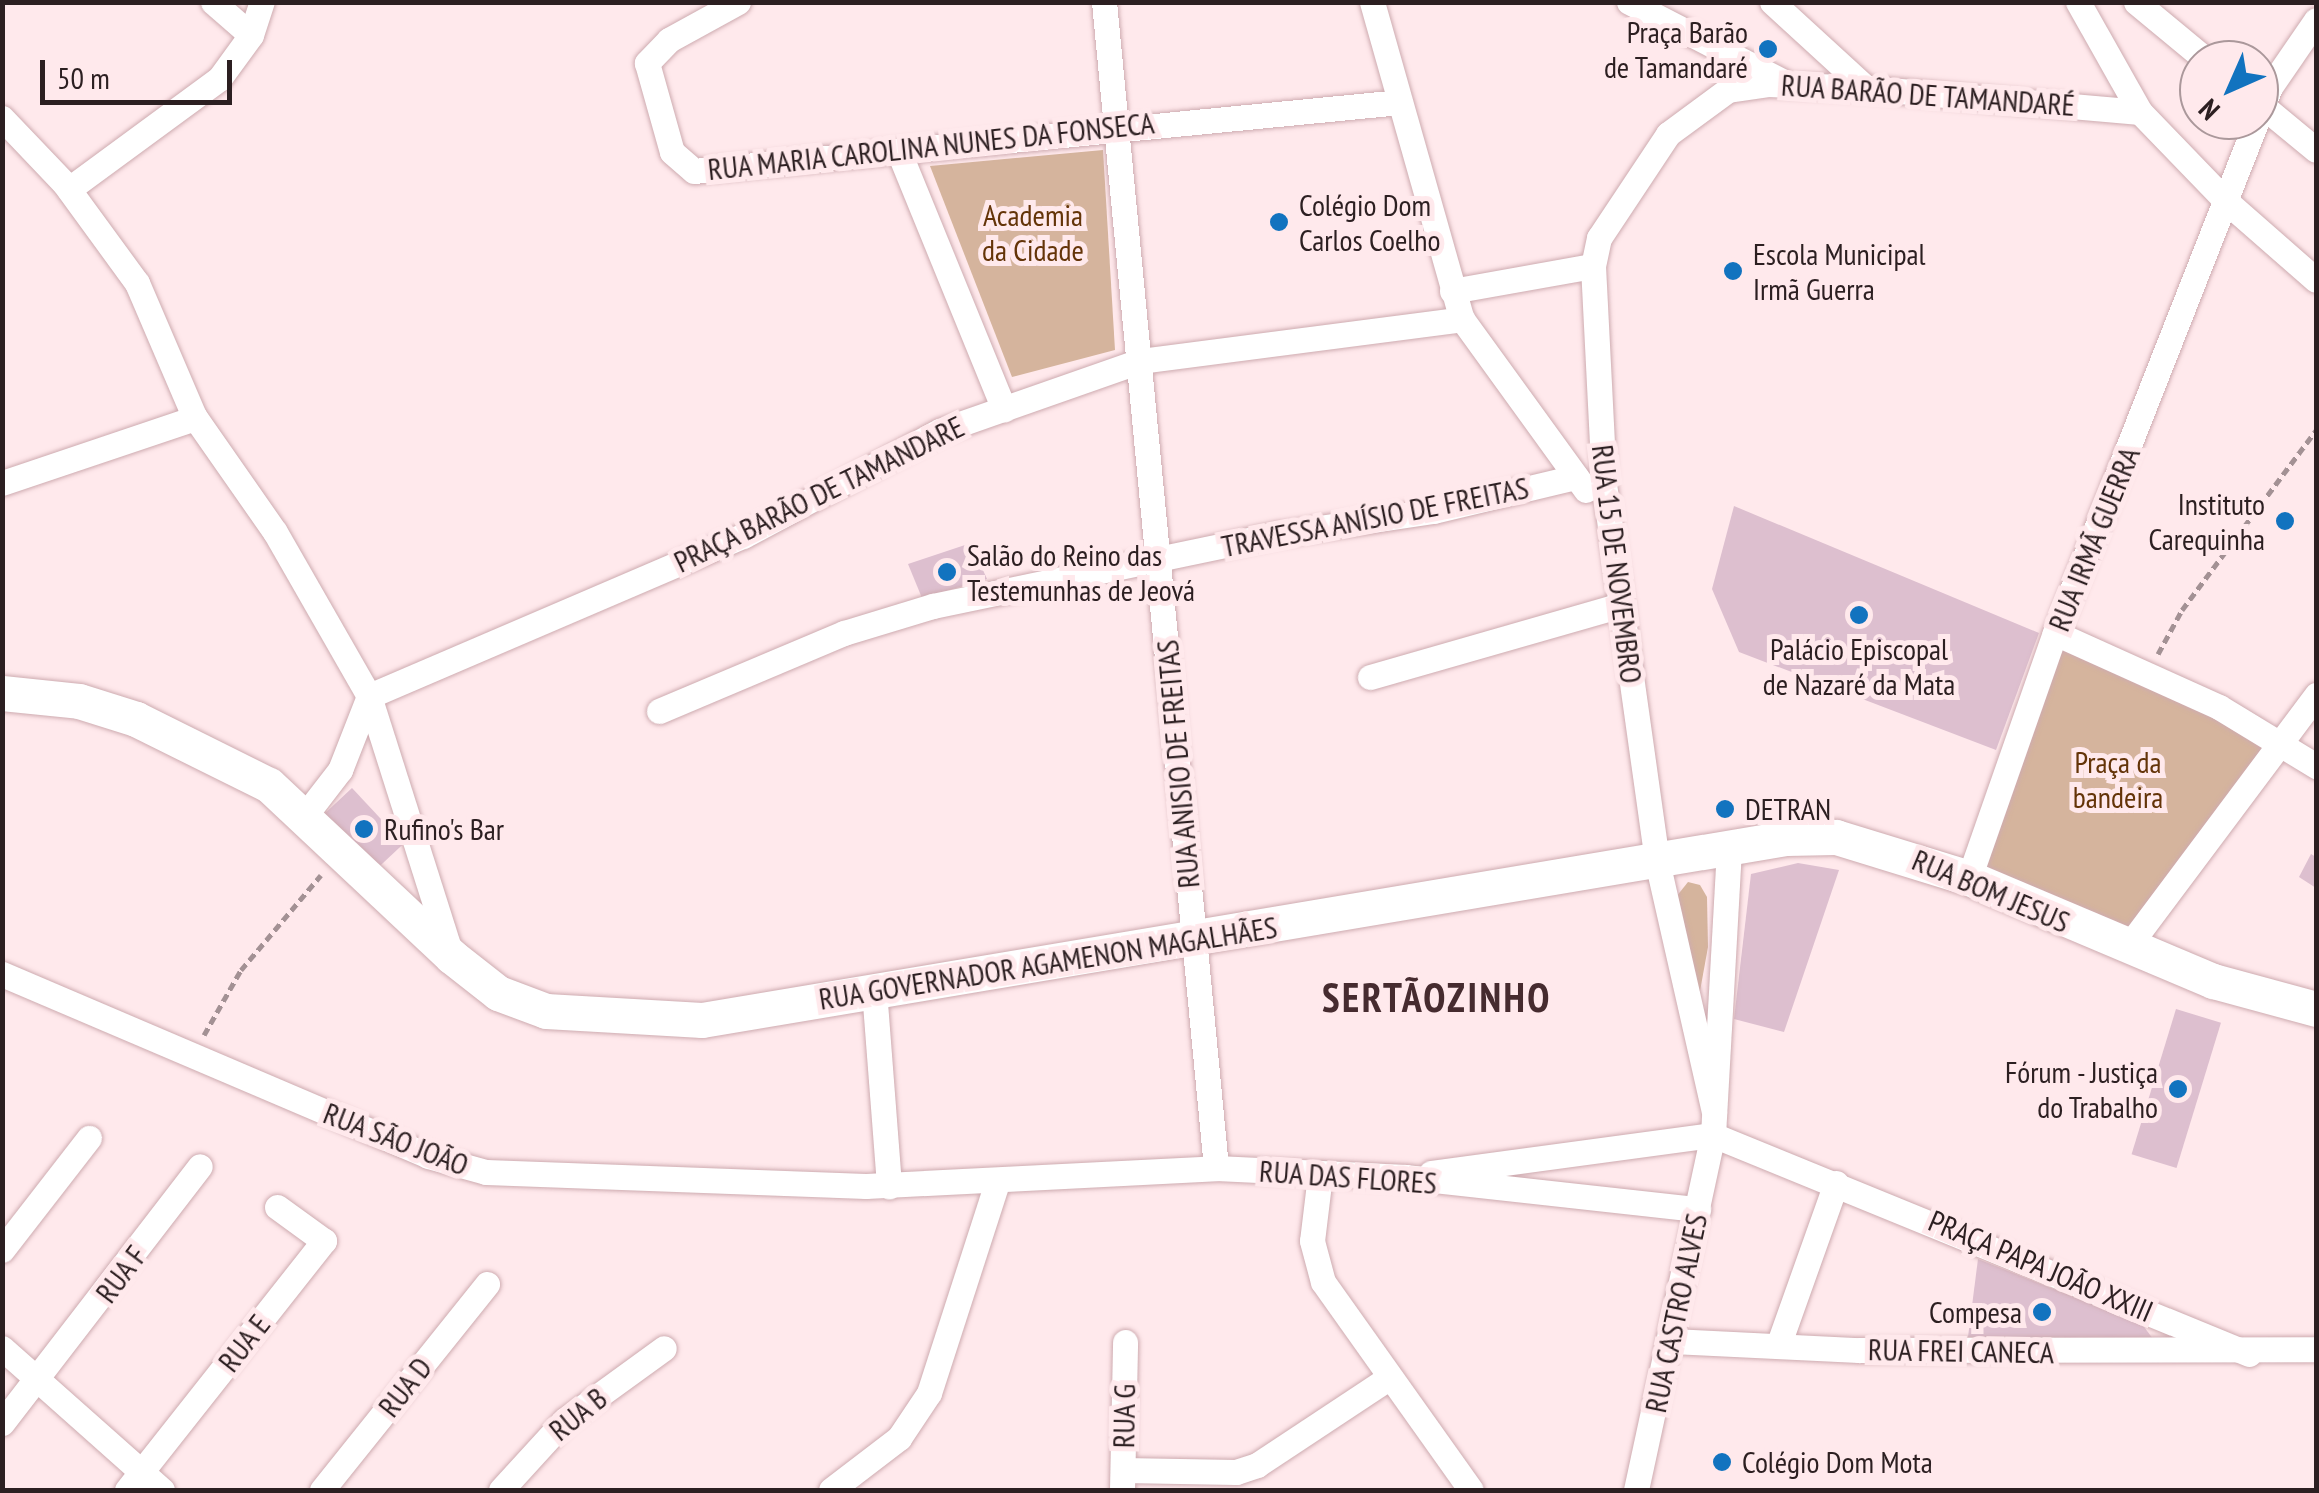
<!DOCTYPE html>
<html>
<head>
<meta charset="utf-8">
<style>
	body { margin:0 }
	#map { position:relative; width:2319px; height:1493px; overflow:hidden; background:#ffe9ec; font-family:"PT Sans Narrow",sans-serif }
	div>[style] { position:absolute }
	.green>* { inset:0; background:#d5b49d }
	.building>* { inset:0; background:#ddbfcf; transform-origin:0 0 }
	.path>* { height:5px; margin-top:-2.5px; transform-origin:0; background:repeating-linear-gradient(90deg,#a39194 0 8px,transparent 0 13px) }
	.roads { filter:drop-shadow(0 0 2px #ceabb0) drop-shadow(0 0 2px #ceabb0) }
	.street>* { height:25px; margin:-12.5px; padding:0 12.5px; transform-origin:12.5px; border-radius:12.5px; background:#fff }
	.secondary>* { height:35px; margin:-17.5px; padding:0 17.5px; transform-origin:17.5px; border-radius:17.5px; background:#fff }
	.dots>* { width:28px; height:28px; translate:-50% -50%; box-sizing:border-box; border:5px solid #ffe9ec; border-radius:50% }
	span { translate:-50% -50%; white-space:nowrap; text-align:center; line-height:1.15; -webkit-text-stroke:10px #ffe9ec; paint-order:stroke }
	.poi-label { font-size:30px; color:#2c1f21 }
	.right { translate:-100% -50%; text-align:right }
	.left { translate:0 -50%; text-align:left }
	.street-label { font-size:30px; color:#2c1f21 }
	.park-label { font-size:30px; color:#643408 }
	.district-label { font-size:40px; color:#462b2f; font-weight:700; letter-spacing:2.5px }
	.frame { position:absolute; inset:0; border:5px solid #2c1f21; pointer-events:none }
	.north { position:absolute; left:2179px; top:40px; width:100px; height:100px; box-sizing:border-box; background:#ffe9ec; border:2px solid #ab989b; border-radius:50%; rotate:225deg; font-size:28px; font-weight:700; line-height:40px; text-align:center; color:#2c1f21 }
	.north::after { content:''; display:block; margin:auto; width:35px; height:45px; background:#1273bf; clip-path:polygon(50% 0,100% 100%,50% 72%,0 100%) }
	.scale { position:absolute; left:40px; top:60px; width:192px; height:45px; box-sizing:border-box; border:5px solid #2c1f21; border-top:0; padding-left:12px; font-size:30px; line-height:35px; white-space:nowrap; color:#2c1f21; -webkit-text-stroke:8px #ffe9ec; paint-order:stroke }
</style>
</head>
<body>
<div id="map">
	<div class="green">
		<i style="clip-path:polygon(1103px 150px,1115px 350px,1012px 377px,930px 166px)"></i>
		<i style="clip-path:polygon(2055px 633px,2279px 741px,2127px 948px,1969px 878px)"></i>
		<i style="clip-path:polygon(1688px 882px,1700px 885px,1707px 897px,1708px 947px,1700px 991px,1692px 991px,1676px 897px)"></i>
	</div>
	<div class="building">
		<i style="clip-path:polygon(1734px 506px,2039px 633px,1996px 750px,1739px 652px,1712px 589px)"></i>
		<i style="clip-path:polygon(971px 543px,987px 579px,922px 598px,908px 564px)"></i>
		<i style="left:352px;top:788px;width:76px;height:38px;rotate:47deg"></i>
		<i style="clip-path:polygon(2311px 854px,2316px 857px,2316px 888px,2299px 877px)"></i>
		<i style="clip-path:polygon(1798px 863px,1839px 870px,1784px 1032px,1734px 1019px,1751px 874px)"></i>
		<i style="left:2176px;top:1009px;width:47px;height:152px;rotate:17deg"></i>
		<i style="clip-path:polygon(1978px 1259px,2142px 1324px,2153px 1339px,1968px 1337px)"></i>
	</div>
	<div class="path">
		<i style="left:2158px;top:654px;width:50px;rotate:-61.4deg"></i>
		<i style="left:2182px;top:610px;width:224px;rotate:-53.3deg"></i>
		<i style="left:204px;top:1035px;width:75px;rotate:-60.4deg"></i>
		<i style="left:241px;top:970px;width:124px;rotate:-49.9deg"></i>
	</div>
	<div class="roads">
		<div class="street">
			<i style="left:213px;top:2px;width:50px;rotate:41deg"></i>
			<i style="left:738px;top:2px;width:79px;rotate:151.2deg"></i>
			<i style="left:669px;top:40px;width:32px;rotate:134deg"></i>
			<i style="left:647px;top:63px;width:92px;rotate:74.3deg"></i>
			<i style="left:672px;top:152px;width:29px;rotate:41deg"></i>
			<i style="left:694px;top:171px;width:709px;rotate:-5.58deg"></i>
			<i style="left:1104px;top:2px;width:1171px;rotate:84.51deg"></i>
			<i style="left:1372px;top:2px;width:330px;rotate:74.2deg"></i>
			<i style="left:1462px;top:319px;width:211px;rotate:54.1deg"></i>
			<i style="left:1629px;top:2px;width:174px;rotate:27.3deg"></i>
			<i style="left:1772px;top:2px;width:127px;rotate:42.5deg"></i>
			<i style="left:2078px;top:2px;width:126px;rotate:60.6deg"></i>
			<i style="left:2140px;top:112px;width:127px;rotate:46deg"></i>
			<i style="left:2228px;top:203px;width:117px;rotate:41.2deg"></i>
			<i style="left:2136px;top:2px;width:91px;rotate:39.6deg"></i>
			<i style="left:2259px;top:103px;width:74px;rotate:39.5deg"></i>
			<i style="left:2px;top:118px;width:90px;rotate:46.4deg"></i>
			<i style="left:64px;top:183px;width:124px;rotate:53.9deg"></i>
			<i style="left:137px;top:283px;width:145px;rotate:66.8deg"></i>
			<i style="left:194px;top:416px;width:141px;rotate:55.1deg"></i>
			<i style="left:275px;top:532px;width:189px;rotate:60.2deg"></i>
			<i style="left:369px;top:696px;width:269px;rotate:72.4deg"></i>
			<i style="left:899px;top:152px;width:278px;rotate:67.8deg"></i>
			<i style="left:69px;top:189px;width:186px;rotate:-36.3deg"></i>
			<i style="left:219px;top:79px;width:54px;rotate:-54deg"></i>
			<i style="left:251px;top:35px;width:35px;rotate:-72deg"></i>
			<i style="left:1452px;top:291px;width:143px;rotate:-10.1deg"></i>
			<i style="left:2px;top:483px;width:204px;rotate:-18.6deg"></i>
			<i style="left:2055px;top:633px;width:180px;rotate:24.3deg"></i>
			<i style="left:2219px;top:707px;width:114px;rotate:31.3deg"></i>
			<i style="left:1370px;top:677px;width:261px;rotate:-16deg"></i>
			<i style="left:659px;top:711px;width:201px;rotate:-22.9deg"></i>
			<i style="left:844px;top:633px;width:93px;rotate:-16.9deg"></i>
			<i style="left:933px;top:606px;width:353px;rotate:-11.8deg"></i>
			<i style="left:1279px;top:534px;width:156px;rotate:-8.5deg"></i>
			<i style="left:1433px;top:511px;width:147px;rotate:-13.4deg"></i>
			<i style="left:306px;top:814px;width:56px;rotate:-52.3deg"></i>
			<i style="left:340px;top:770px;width:79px;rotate:-68.6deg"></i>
			<i style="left:369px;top:696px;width:407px;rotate:-23.2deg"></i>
			<i style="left:743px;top:536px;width:223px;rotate:-28.1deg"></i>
			<i style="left:940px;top:431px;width:212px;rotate:-19.3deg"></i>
			<i style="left:1140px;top:361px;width:325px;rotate:-7.4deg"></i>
			<i style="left:1969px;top:878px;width:260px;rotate:-70.7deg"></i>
			<i style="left:2055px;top:633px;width:587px;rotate:-68.51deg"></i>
			<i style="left:2270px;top:87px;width:81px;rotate:-55.5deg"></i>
			<i style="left:2127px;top:948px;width:316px;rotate:-53.2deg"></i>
			<i style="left:2px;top:974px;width:463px;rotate:23.1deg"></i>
			<i style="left:428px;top:1156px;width:60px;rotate:15.4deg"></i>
			<i style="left:486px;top:1172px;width:380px;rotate:2.1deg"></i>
			<i style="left:866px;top:1186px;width:350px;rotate:-2.9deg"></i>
			<i style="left:1216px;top:1168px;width:190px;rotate:2.7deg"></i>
			<i style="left:1406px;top:1177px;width:294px;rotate:6.3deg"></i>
			<i style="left:874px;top:990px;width:197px;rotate:85.6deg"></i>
			<i style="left:1714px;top:1112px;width:257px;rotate:-102.8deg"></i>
			<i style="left:1657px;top:861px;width:382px;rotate:-98deg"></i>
			<i style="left:1604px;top:483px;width:217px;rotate:-92.9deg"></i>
			<i style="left:1593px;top:266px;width:29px;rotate:-78deg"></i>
			<i style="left:1599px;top:238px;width:125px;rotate:-56.4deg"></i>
			<i style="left:1668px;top:134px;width:74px;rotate:-36.3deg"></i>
			<i style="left:1728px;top:90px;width:40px;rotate:-8.5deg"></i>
			<i style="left:1768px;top:84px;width:98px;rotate:2.3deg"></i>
			<i style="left:1866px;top:88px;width:275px;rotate:5deg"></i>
			<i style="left:1431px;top:1173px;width:285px;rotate:-7.7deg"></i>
			<i style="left:1713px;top:1135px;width:579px;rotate:22.22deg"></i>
			<i style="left:1320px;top:1175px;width:66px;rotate:96.9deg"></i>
			<i style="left:1312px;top:1241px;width:42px;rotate:75deg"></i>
			<i style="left:1323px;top:1282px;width:255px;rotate:54.6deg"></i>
			<i style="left:2px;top:1250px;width:142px;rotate:-52.2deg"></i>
			<i style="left:1672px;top:1341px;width:187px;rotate:2.8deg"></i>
			<i style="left:1859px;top:1350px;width:457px;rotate:-0.1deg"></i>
			<i style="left:1778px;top:1346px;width:173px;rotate:-70.4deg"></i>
			<i style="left:2px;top:1348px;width:214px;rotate:41.6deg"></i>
			<i style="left:2px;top:1423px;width:324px;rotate:-52.4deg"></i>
			<i style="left:1123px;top:1470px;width:113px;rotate:1deg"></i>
			<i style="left:1236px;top:1472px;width:22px;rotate:-18deg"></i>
			<i style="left:1257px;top:1465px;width:159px;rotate:-33.5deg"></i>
			<i style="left:127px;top:1490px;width:318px;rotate:-51.7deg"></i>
			<i style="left:324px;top:1241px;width:58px;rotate:-144.1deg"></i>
			<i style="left:322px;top:1490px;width:264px;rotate:-51.3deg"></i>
			<i style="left:501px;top:1490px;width:95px;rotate:-47.6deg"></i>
			<i style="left:565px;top:1420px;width:122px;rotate:-36deg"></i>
			<i style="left:831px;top:1490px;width:86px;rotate:-37.4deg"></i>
			<i style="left:899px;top:1438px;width:54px;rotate:-56.3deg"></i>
			<i style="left:929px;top:1393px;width:221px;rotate:-72.1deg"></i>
			<i style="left:1122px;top:1490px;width:148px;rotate:-88.8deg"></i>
			<i style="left:1636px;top:1490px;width:363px;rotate:-77.8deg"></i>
			<i style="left:1713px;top:1135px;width:287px;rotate:-86.8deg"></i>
		</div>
		<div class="secondary">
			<i style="left:2px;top:693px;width:77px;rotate:5.9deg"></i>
			<i style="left:79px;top:701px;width:60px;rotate:17.5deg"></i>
			<i style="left:136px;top:719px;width:148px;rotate:26.4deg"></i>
			<i style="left:269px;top:785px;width:250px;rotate:43.2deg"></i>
			<i style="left:451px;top:956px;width:60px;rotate:38.2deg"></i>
			<i style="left:498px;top:993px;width:51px;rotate:20.6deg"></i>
			<i style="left:546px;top:1011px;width:156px;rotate:3.3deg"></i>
			<i style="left:702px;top:1020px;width:1099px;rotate:-9.53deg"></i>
			<i style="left:1786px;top:838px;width:50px;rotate:-1.1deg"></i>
			<i style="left:1836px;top:837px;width:139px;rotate:17.1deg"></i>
			<i style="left:1969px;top:878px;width:265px;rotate:22.9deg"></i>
			<i style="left:2213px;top:981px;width:107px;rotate:15.2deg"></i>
		</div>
	</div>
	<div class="dots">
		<i style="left:1768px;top:49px;background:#1273bf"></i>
		<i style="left:1279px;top:222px;background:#1273bf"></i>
		<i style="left:1733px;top:271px;background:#1273bf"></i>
		<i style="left:2285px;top:521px;background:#1273bf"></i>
		<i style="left:947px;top:572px;background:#1273bf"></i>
		<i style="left:1859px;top:615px;background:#1273bf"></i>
		<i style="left:1725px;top:809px;background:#1273bf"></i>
		<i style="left:364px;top:829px;background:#1273bf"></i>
		<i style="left:2178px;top:1089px;background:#1273bf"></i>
		<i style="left:2042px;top:1312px;background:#1273bf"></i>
		<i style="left:1722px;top:1462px;background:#1273bf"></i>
	</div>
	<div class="poi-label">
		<span class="right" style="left:1748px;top:49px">Praça Barão<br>de Tamandaré</span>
		<span class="left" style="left:1299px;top:222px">Colégio Dom<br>Carlos Coelho</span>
		<span class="left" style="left:1753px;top:271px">Escola Municipal<br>Irmã Guerra</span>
		<span class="right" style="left:2265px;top:521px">Instituto<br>Carequinha</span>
		<span class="left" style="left:967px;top:572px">Salão do Reino das<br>Testemunhas de Jeová</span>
		<span style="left:1859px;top:666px">Palácio Episcopal<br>de Nazaré da Mata</span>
		<span class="left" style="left:1745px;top:809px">DETRAN</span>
		<span class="left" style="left:384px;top:829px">Rufino's Bar</span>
		<span class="right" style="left:2158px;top:1089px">Fórum - Justiça<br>do Trabalho</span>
		<span class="right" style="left:2022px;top:1312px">Compesa</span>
		<span class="left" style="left:1742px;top:1462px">Colégio Dom Mota</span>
	</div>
	<div class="street-label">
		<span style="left:1928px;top:95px;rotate:4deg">RUA BARÃO DE TAMANDARÉ</span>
		<span style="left:931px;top:146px;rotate:-6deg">RUA MARIA CAROLINA NUNES DA FONSECA</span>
		<span style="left:819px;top:494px;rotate:-26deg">PRAÇA BARÃO DE TAMANDARE</span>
		<span style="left:1375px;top:517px;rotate:-11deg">TRAVESSA ANÍSIO DE FREITAS</span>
		<span style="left:2094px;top:539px;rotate:-68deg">RUA IRMÃ GUERRA</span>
		<span style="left:1617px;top:564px;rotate:83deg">RUA 15 DE NOVEMBRO</span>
		<span style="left:1178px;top:764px;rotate:-95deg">RUA ANISIO DE FREITAS</span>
		<span style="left:1991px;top:891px;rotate:23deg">RUA BOM JESUS</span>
		<span style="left:1048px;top:963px;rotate:-9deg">RUA GOVERNADOR AGAMENON MAGALHÃES</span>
		<span style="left:396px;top:1139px;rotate:21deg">RUA SÃO JOÃO</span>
		<span style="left:1348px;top:1177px;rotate:4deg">RUA DAS FLORES</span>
		<span style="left:2041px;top:1266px;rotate:23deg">PRAÇA PAPA JOÃO XXIII</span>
		<span style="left:121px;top:1274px;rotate:-53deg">RUA F</span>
		<span style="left:1676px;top:1313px;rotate:-78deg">RUA CASTRO ALVES</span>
		<span style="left:244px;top:1343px;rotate:-52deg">RUA E</span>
		<span style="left:1961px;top:1351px;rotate:1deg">RUA FREI CANECA</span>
		<span style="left:405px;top:1387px;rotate:-52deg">RUA D</span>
		<span style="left:578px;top:1414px;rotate:-39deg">RUA B</span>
		<span style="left:1124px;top:1416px;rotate:-89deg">RUA G</span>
	</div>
	<div class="park-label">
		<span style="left:1033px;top:232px">Academia<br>da Cidade</span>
		<span style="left:2118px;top:779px">Praça da<br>bandeira</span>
	</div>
	<div class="district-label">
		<span style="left:1437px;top:997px">SERTÃOZINHO</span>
	</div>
	<div class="frame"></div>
	<div class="north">N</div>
	<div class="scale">50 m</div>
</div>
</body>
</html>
